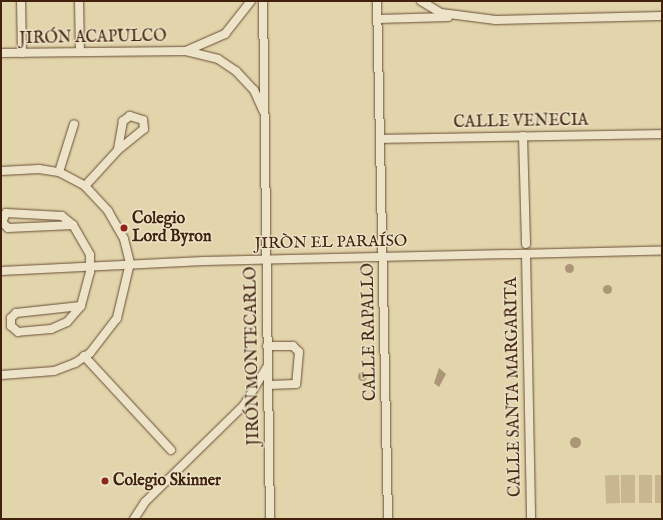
<!DOCTYPE html>
<html>
<head>
<meta charset="utf-8">
<style>
	body { margin:0 }
	#map { position:relative; width:663px; height:520px; overflow:hidden; background:#e2d4ab; font-family:"IM FELL English",serif }
	div>[style] { position:absolute }
	.green>* { inset:0; background:#c7b690; transform-origin:0 0 }
	.water>* { inset:0; background:#ab9775 }
	.round { border-radius:50% }
	.roads { filter:drop-shadow(0 0 1px #694e34) drop-shadow(0 0 1px #694e34) }
	.street>* { height:8px; margin:-4px; padding:0 4px; transform-origin:4px; border-radius:4px; background:#ece3c8 }
	.dots>* { width:11px; height:11px; translate:-50% -50%; box-sizing:border-box; border:2px solid #ece3c8; border-radius:50% }
	span { translate:-50% -50%; white-space:nowrap; text-align:center; line-height:1.15; -webkit-text-stroke:3px #ece3c8; paint-order:stroke }
	.street-label { font-size:16px; color:#41220d }
	.poi-label { font-size:16px; color:#41220d; font-weight:700 }
	.left { translate:0 -50%; text-align:left }
	.frame { position:absolute; inset:0; border:2px solid #41220d; pointer-events:none }
</style>
</head>
<body>
<div id="map">
	<div class="green">
		<i style="left:619px;top:475px;width:28px;height:14px;rotate:88deg"></i>
		<i style="left:621px;top:475px;width:14px;height:28px"></i>
		<i style="left:639px;top:475px;width:13px;height:28px"></i>
		<i style="left:655px;top:475px;width:7px;height:28px"></i>
	</div>
	<div class="water">
		<i class="round" style="left:564.5px;top:263.5px;width:9px;height:9px"></i>
		<i class="round" style="left:602.5px;top:284.5px;width:9px;height:9px"></i>
		<i style="clip-path:polygon(439px 368px,446px 374px,439px 387px,434px 383px)"></i>
		<i class="round" style="left:357.5px;top:371.5px;width:9px;height:9px"></i>
		<i class="round" style="left:569.5px;top:436.5px;width:11px;height:11px"></i>
	</div>
	<div class="roads">
		<div class="street">
			<i style="left:21px;top:1px;width:52px;rotate:88.9deg"></i>
			<i style="left:79px;top:1px;width:51px;rotate:88.9deg"></i>
			<i style="left:263px;top:1px;width:518px;rotate:89.23deg"></i>
			<i style="left:377px;top:1px;width:518px;rotate:88.78deg"></i>
			<i style="left:421px;top:1px;width:23px;rotate:31deg"></i>
			<i style="left:441px;top:13px;width:55px;rotate:7.3deg"></i>
			<i style="left:496px;top:20px;width:166px;rotate:-1.4deg"></i>
			<i style="left:378px;top:19px;width:70px;rotate:-1.6deg"></i>
			<i style="left:186px;top:51px;width:33px;rotate:14deg"></i>
			<i style="left:218px;top:59px;width:22px;rotate:34deg"></i>
			<i style="left:236px;top:71px;width:26px;rotate:47deg"></i>
			<i style="left:254px;top:90px;width:22px;rotate:66deg"></i>
			<i style="left:1px;top:53px;width:185px;rotate:-0.6deg"></i>
			<i style="left:186px;top:51px;width:43px;rotate:-23.6deg"></i>
			<i style="left:225px;top:34px;width:42px;rotate:-51.8deg"></i>
			<i style="left:523px;top:136px;width:108px;rotate:88.4deg"></i>
			<i style="left:380px;top:139px;width:282px;rotate:-1deg"></i>
			<i style="left:1px;top:171px;width:38px;rotate:-3deg"></i>
			<i style="left:39px;top:169px;width:20px;rotate:9deg"></i>
			<i style="left:59px;top:172px;width:30px;rotate:28deg"></i>
			<i style="left:85px;top:186px;width:34px;rotate:47deg"></i>
			<i style="left:108px;top:211px;width:32px;rotate:60deg"></i>
			<i style="left:124px;top:239px;width:25px;rotate:76deg"></i>
			<i style="left:130px;top:263px;width:57px;rotate:103.3deg"></i>
			<i style="left:117px;top:318px;width:44px;rotate:127.6deg"></i>
			<i style="left:90px;top:353px;width:18px;rotate:146deg"></i>
			<i style="left:75px;top:363px;width:22px;rotate:159deg"></i>
			<i style="left:54px;top:371px;width:53px;rotate:175.7deg"></i>
			<i style="left:59px;top:172px;width:50px;rotate:-72.6deg"></i>
			<i style="left:85px;top:186px;width:49px;rotate:-47.5deg"></i>
			<i style="left:118px;top:150px;width:33px;rotate:-39deg"></i>
			<i style="left:144px;top:129px;width:9px;rotate:-96deg"></i>
			<i style="left:143px;top:120px;width:14px;rotate:-163deg"></i>
			<i style="left:130px;top:116px;width:9px;rotate:144deg"></i>
			<i style="left:123px;top:121px;width:29px;rotate:100deg"></i>
			<i style="left:6px;top:213px;width:56px;rotate:3.1deg"></i>
			<i style="left:62px;top:216px;width:14px;rotate:39deg"></i>
			<i style="left:73px;top:225px;width:65px;rotate:177.4deg"></i>
			<i style="left:8px;top:228px;width:8px;rotate:-135deg"></i>
			<i style="left:2px;top:222px;width:10px;rotate:-66deg"></i>
			<i style="left:73px;top:225px;width:34px;rotate:60deg"></i>
			<i style="left:90px;top:255px;width:17px;rotate:90deg"></i>
			<i style="left:90px;top:272px;width:35px;rotate:105deg"></i>
			<i style="left:81px;top:306px;width:21px;rotate:131deg"></i>
			<i style="left:67px;top:322px;width:17px;rotate:156deg"></i>
			<i style="left:51px;top:329px;width:33px;rotate:175deg"></i>
			<i style="left:18px;top:332px;width:9px;rotate:-139deg"></i>
			<i style="left:11px;top:326px;width:8px;rotate:-90deg"></i>
			<i style="left:11px;top:318px;width:7px;rotate:-45deg"></i>
			<i style="left:16px;top:313px;width:65px;rotate:-6.1deg"></i>
			<i style="left:526px;top:254px;width:265px;rotate:88.9deg"></i>
			<i style="left:1px;top:271px;width:203px;rotate:-2.8deg"></i>
			<i style="left:204px;top:261px;width:458px;rotate:-1.3deg"></i>
			<i style="left:267px;top:346px;width:26px"></i>
			<i style="left:293px;top:346px;width:8px;rotate:45deg"></i>
			<i style="left:299px;top:352px;width:32px;rotate:95deg"></i>
			<i style="left:296px;top:384px;width:28px;rotate:178deg"></i>
			<i style="left:84px;top:356px;width:128px;rotate:47.2deg"></i>
			<i style="left:134px;top:519px;width:20px;rotate:-57deg"></i>
			<i style="left:145px;top:502px;width:139px;rotate:-44.4deg"></i>
			<i style="left:244px;top:405px;width:44px;rotate:-58.8deg"></i>
		</div>
	</div>
	<div class="dots">
		<i style="left:124px;top:228px;background:#8f2418"></i>
		<i style="left:105px;top:481px;background:#8f2418"></i>
	</div>
	<div class="street-label">
		<span style="left:93px;top:38px;rotate:-1deg">JIRÓN ACAPULCO</span>
		<span style="left:521px;top:122px;rotate:-1deg">CALLE VENECIA</span>
		<span style="left:331px;top:243px;rotate:-1deg">JIRÒN EL PARAÍSO</span>
		<span style="left:370px;top:332px;rotate:-91deg">CALLE RAPALLO</span>
		<span style="left:253px;top:356px;rotate:-91deg">JIRÓN MONTECARLO</span>
		<span style="left:514px;top:387px;rotate:-91deg">CALLE SANTA MARGARITA</span>
	</div>
	<div class="poi-label">
		<span class="left" style="left:132px;top:228px">Colegio<br>Lord Byron</span>
		<span class="left" style="left:113px;top:481px">Colegio Skinner</span>
	</div>
	<div class="frame"></div>
</div>
</body>
</html>
